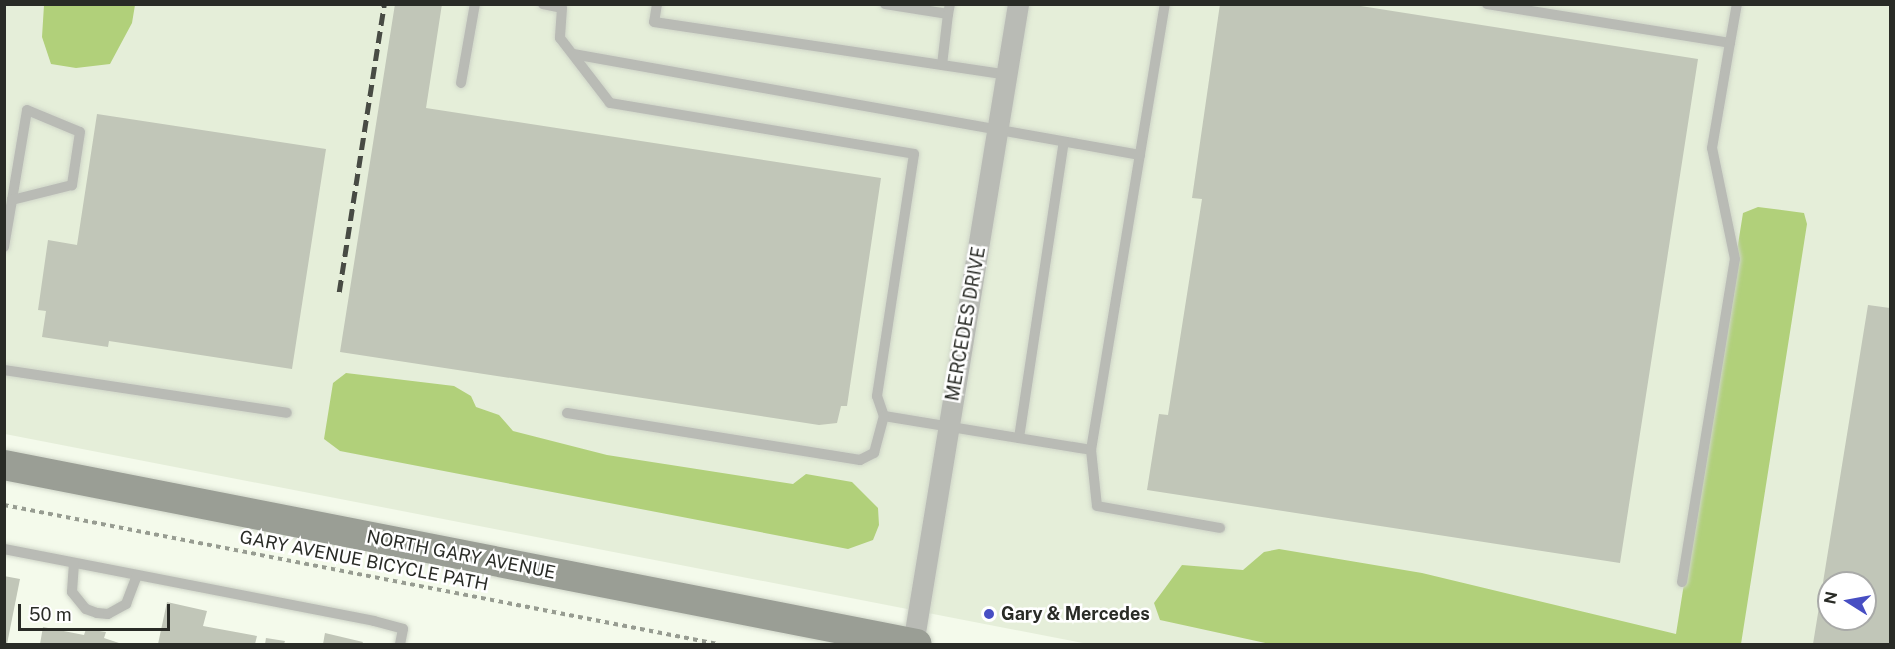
<!DOCTYPE html>
<html>
<head>
<meta charset="utf-8">
<style>
	body { margin:0 }
	#map { position:relative; width:1895px; height:649px; overflow:hidden; background:#f4faeb; font-family:"Public Sans",sans-serif }
	div>[style] { position:absolute }
	.built>* { inset:0; background:#e5eed9 }
	.water>* { inset:0; background:#b1d07a }
	.building>* { inset:0; background:#c1c6b8 }
	.path>* { height:4px; margin-top:-2px; transform-origin:0; background:repeating-linear-gradient(90deg,#979c91 0 4.5px,transparent 0 9px) }
	.roads { filter:drop-shadow(0 0 2px #cfd5c8) drop-shadow(0 0 2px #cfd5c8) }
	.lane>* { height:10px; margin:-5px; padding:0 5px; transform-origin:5px; border-radius:5px; background:#b9bbb5 }
	.street>* { height:21px; margin:-10.5px; padding:0 10.5px; transform-origin:10.5px; border-radius:10.5px; background:#b9bbb5 }
	.secondary>* { height:30px; margin:-15px; padding:0 15px; transform-origin:15px; border-radius:15px; background:#9a9e95 }
	.rail>* { height:4.5px; margin-top:-2.25px; transform-origin:0; background:repeating-linear-gradient(90deg,#484b44 0 12px,transparent 0 18px) }
	.dots>* { width:16px; height:16px; translate:-50% -50%; box-sizing:border-box; border:3px solid #fff; border-radius:50% }
	span { translate:-50% -50%; white-space:nowrap; text-align:center; line-height:1.15; -webkit-text-stroke:5px #fff; paint-order:stroke }
	.street-label { font-size:18px; color:#292b26 }
	.poi-label { font-size:18px; color:#292b26; font-weight:700 }
	.left { translate:0 -50%; text-align:left }
	.frame { position:absolute; inset:0; border:6px solid #292b26; pointer-events:none }
	.north { position:absolute; left:1817px; top:571px; width:60px; height:60px; box-sizing:border-box; background:#fff; border:2px solid #a9aaa8; border-radius:50%; rotate:281deg; font-size:16px; font-weight:700; line-height:24px; text-align:center; color:#292b26 }
	.north::after { content:''; display:block; margin:auto; width:21px; height:27px; background:#474ec3; clip-path:polygon(50% 0,100% 100%,50% 72%,0 100%) }
	.scale { position:absolute; left:18px; top:604px; width:152px; height:27px; box-sizing:border-box; border:3px solid #292b26; border-top:0; padding-left:8px; font-size:18px; line-height:21px; white-space:nowrap; color:#292b26; -webkit-text-stroke:4px #fff; paint-order:stroke }
</style>
</head>
<body>
<div id="map">
	<div class="built">
		<i style="clip-path:polygon(evenodd,4px 5px,1890px 5px,1890px 644px,1088px 644px,5px 434px,4px 5px,1829px 583px,1865px 583px,1865px 619px,1829px 619px,1829px 583px)"></i>
	</div>
	<div class="water">
		<i style="clip-path:polygon(44px 5px,44px 4px,135px 5px,132px 23px,110px 64px,76px 68px,51px 64px,42px 37px)"></i>
		<i style="clip-path:polygon(1758px 207px,1804px 213px,1807px 224px,1741px 644px,1270px 644px,1160px 620px,1154px 603px,1182px 565px,1243px 570px,1264px 552px,1279px 549px,1422px 573px,1676px 634px,1743px 213px)"></i>
		<i style="clip-path:polygon(346px 373px,454px 386px,471px 396px,476px 407px,499px 415px,513px 431px,607px 455px,793px 484px,806px 474px,852px 482px,878px 508px,879px 525px,873px 540px,848px 549px,340px 451px,324px 439px,333px 383px)"></i>
	</div>
	<div class="building">
		<i style="clip-path:polygon(395px 4px,442px 4px,426px 108px,881px 178px,847px 406px,841px 406px,837px 423px,819px 425px,340px 352px)"></i>
		<i style="clip-path:polygon(1220px 4px,1348px 4px,1698px 59px,1620px 563px,1147px 490px,1159px 414px,1168px 415px,1202px 199px,1192px 198px)"></i>
		<i style="clip-path:polygon(97px 114px,326px 149px,292px 369px,109px 341px,108px 347px,42px 337px,46px 311px,38px 310px,48px 240px,77px 245px)"></i>
		<i style="clip-path:polygon(evenodd,1868px 305px,1890px 308px,1890px 644px,1813px 644px,1868px 305px,1829px 583px,1865px 583px,1865px 619px,1829px 619px,1829px 583px)"></i>
		<i style="clip-path:polygon(4px 576px,20px 579px,7px 644px,4px 644px)"></i>
		<i style="clip-path:polygon(167px 602px,207px 611px,203px 626px,257px 636px,255px 644px,158px 644px)"></i>
		<i style="clip-path:polygon(43px 627px,84px 635px,86px 629px,106px 632px,104px 638px,122px 644px,40px 644px)"></i>
		<i style="clip-path:polygon(325px 633px,363px 642px,362px 644px,323px 644px)"></i>
		<i style="clip-path:polygon(266px 638px,285px 641px,284px 644px,265px 644px)"></i>
	</div>
	<div class="path">
		<i style="left:4px;top:505px;width:727px;rotate:11.02deg"></i>
	</div>
	<div class="roads">
		<div class="lane">
			<i style="left:543px;top:4px;width:19px;rotate:12deg"></i>
			<i style="left:562px;top:8px;width:30px;rotate:94deg"></i>
			<i style="left:560px;top:38px;width:82px;rotate:52.4deg"></i>
			<i style="left:610px;top:103px;width:308px;rotate:9.5deg"></i>
			<i style="left:914px;top:154px;width:245px;rotate:98.7deg"></i>
			<i style="left:877px;top:396px;width:21px;rotate:71deg"></i>
			<i style="left:884px;top:416px;width:210px;rotate:9.3deg"></i>
			<i style="left:1091px;top:450px;width:452px;rotate:-80.6deg"></i>
			<i style="left:657px;top:4px;width:18px;rotate:99deg"></i>
			<i style="left:654px;top:22px;width:357px;rotate:8.5deg"></i>
			<i style="left:885px;top:4px;width:64px;rotate:9deg"></i>
			<i style="left:948px;top:14px;width:10px;rotate:-79deg"></i>
			<i style="left:1487px;top:4px;width:246px;rotate:9.1deg"></i>
			<i style="left:1730px;top:43px;width:40px;rotate:-80deg"></i>
			<i style="left:573px;top:54px;width:576px;rotate:10.1deg"></i>
			<i style="left:942px;top:65px;width:51px;rotate:-83.3deg"></i>
			<i style="left:461px;top:83px;width:80px;rotate:-80deg"></i>
			<i style="left:4px;top:247px;width:48px;rotate:-80.3deg"></i>
			<i style="left:12px;top:200px;width:91px;rotate:-80.5deg"></i>
			<i style="left:27px;top:110px;width:57px;rotate:22.5deg"></i>
			<i style="left:80px;top:132px;width:54px;rotate:98.6deg"></i>
			<i style="left:72px;top:185px;width:62px;rotate:166deg"></i>
			<i style="left:4px;top:370px;width:286px;rotate:8.6deg"></i>
			<i style="left:567px;top:413px;width:297px;rotate:9.1deg"></i>
			<i style="left:860px;top:460px;width:16px;rotate:-27deg"></i>
			<i style="left:874px;top:453px;width:38px;rotate:-75deg"></i>
			<i style="left:1019px;top:438px;width:299px;rotate:-81.4deg"></i>
			<i style="left:1091px;top:450px;width:56px;rotate:83.9deg"></i>
			<i style="left:1097px;top:506px;width:125px;rotate:10.1deg"></i>
			<i style="left:4px;top:549px;width:377px;rotate:11deg"></i>
			<i style="left:374px;top:621px;width:30px;rotate:15deg"></i>
			<i style="left:403px;top:629px;width:15px;rotate:101deg"></i>
			<i style="left:74px;top:563px;width:29px;rotate:94deg"></i>
			<i style="left:72px;top:592px;width:22px;rotate:51deg"></i>
			<i style="left:86px;top:609px;width:12px;rotate:20deg"></i>
			<i style="left:97px;top:613px;width:11px;rotate:5deg"></i>
			<i style="left:108px;top:614px;width:21px;rotate:-29deg"></i>
			<i style="left:126px;top:604px;width:31px;rotate:-69deg"></i>
			<i style="left:1682px;top:582px;width:327px;rotate:-80.7deg"></i>
			<i style="left:1735px;top:259px;width:113px;rotate:-101.7deg"></i>
			<i style="left:1712px;top:148px;width:107px;rotate:-80.3deg"></i>
		</div>
		<div class="street">
			<i style="left:913px;top:644px;width:649px;rotate:-80.68deg"></i>
		</div>
		<div class="secondary">
			<i style="left:4px;top:465px;width:930px;rotate:11.09deg"></i>
		</div>
	</div>
	<div class="rail">
		<i style="left:339px;top:292px;width:291px;rotate:-81.1deg"></i>
	</div>
	<div class="dots">
		<i style="left:989px;top:614px;background:#474ec3"></i>
	</div>
	<div class="street-label">
		<span style="left:966px;top:324px;rotate:-80deg">MERCEDES DRIVE</span>
		<span style="left:461px;top:555px;rotate:11deg">NORTH GARY AVENUE</span>
		<span style="left:364px;top:561px;rotate:11deg">GARY AVENUE BICYCLE PATH</span>
	</div>
	<div class="poi-label">
		<span class="left" style="left:1001px;top:614px">Gary &amp; Mercedes</span>
	</div>
	<div class="frame"></div>
	<div class="north">N</div>
	<div class="scale">50 m</div>
</div>
</body>
</html>
